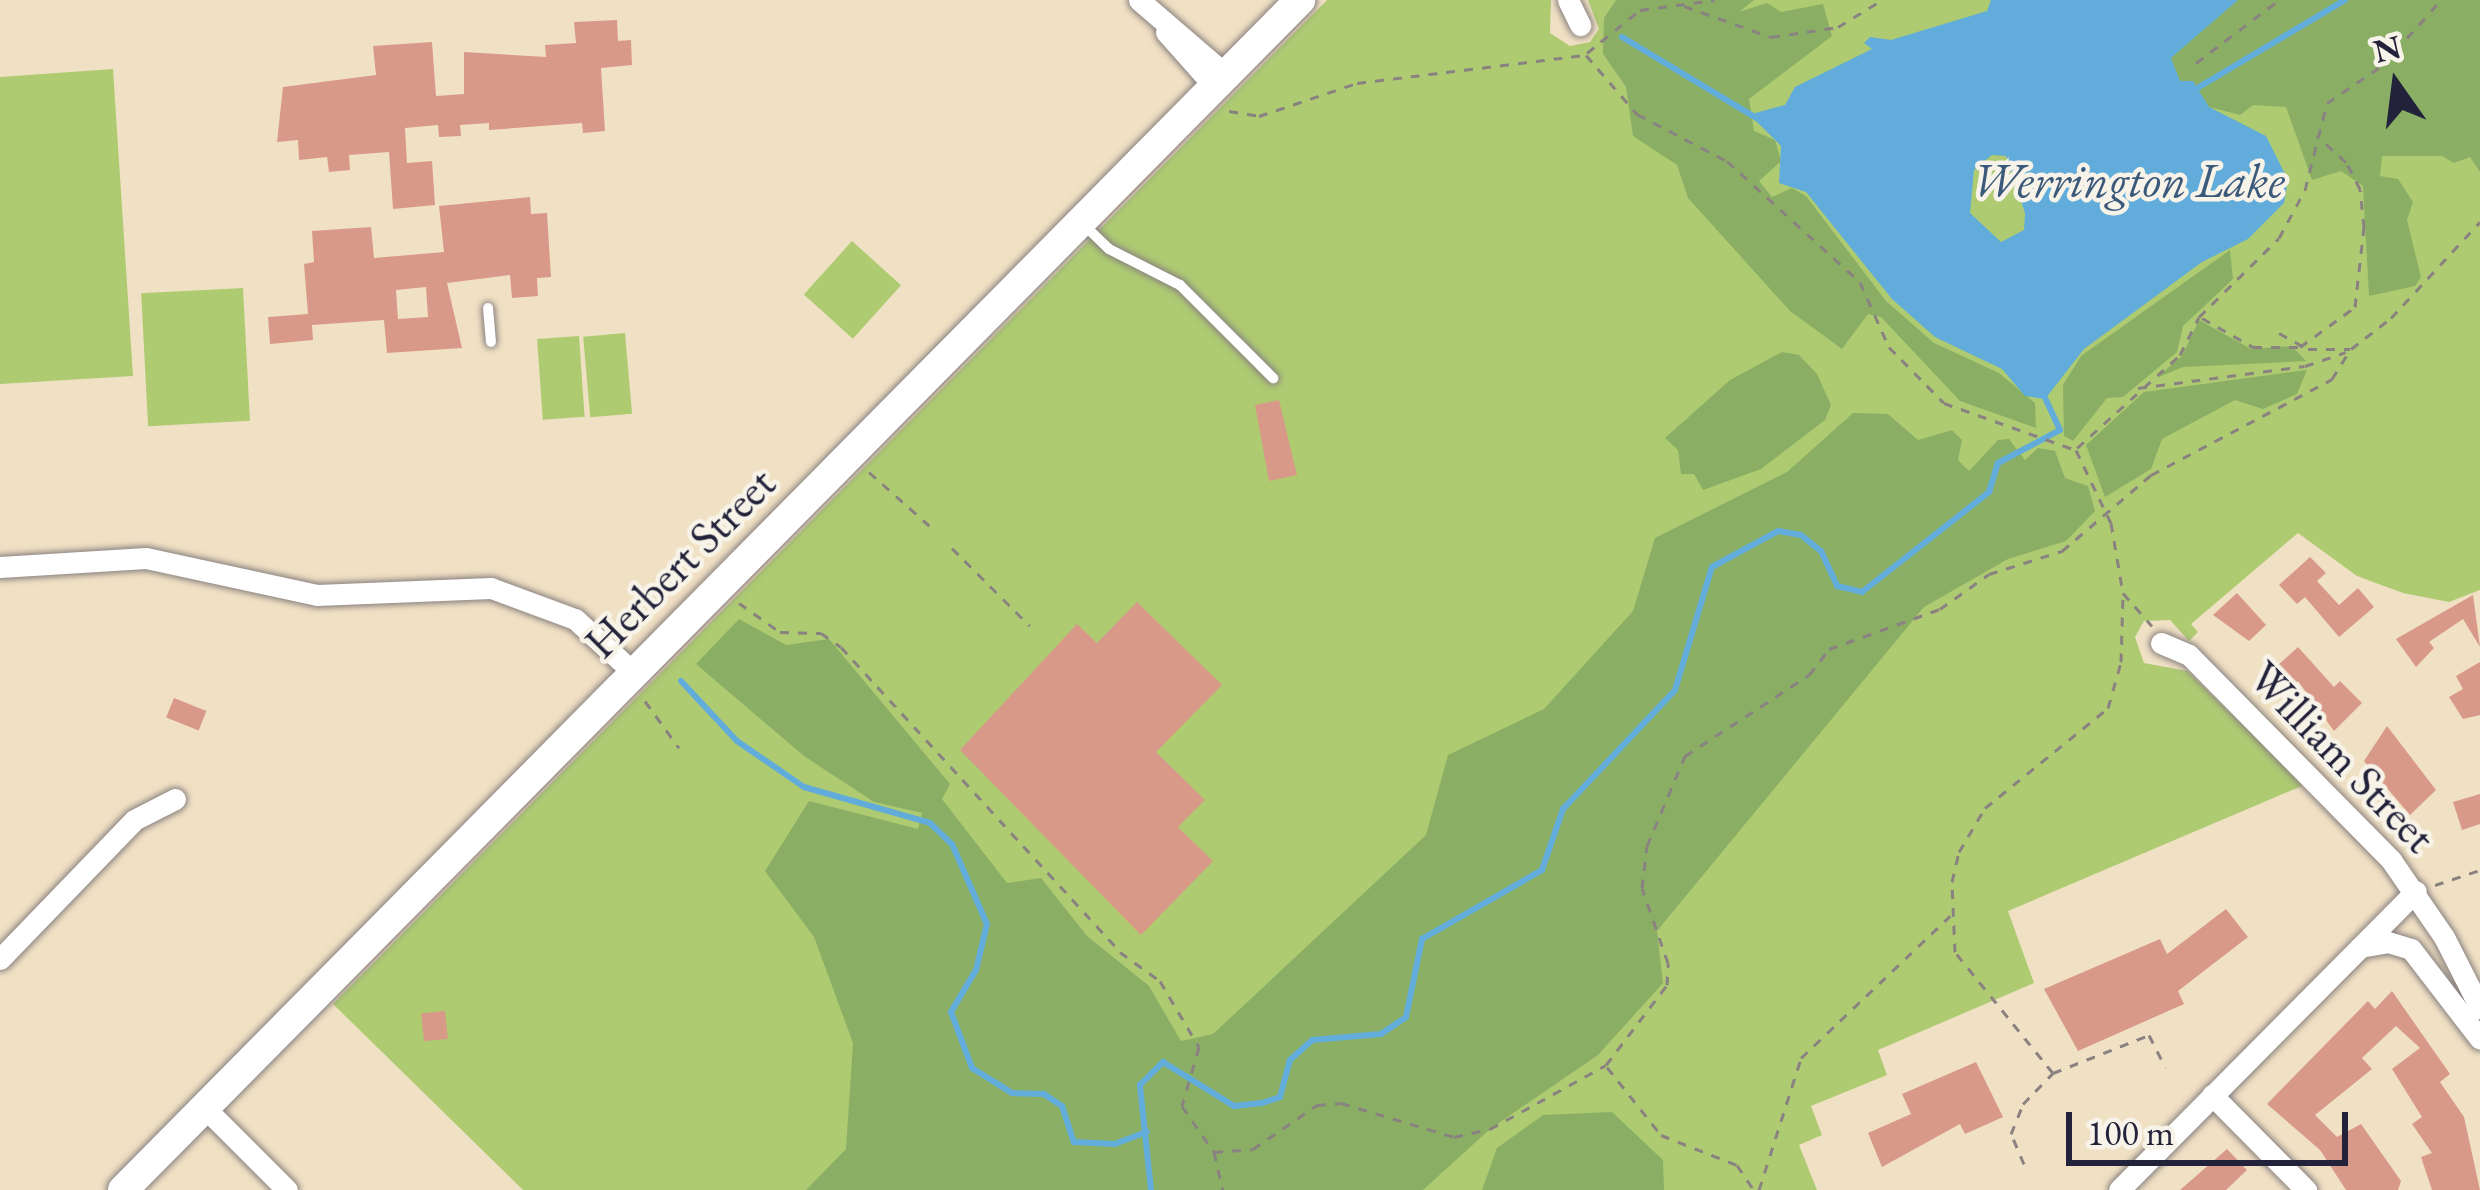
<!DOCTYPE html>
<html>
<head>
<meta charset="utf-8">
<style>
	body { margin:0 }
	#map { position:relative; width:2480px; height:1190px; overflow:hidden; background:#f1e1c4; font-family:"EB Garamond",serif }
	div>[style] { position:absolute }
	.green>* { inset:0; background:#aecb72; transform-origin:0 0 }
	.forest>* { inset:0; background:#8aaf64 }
	.water>* { inset:0; background:#61acda }
	.stream>* { height:6px; margin:-3px; padding:0 3px; transform-origin:3px; border-radius:3px; background:#61acda }
	.building>* { inset:0; background:#d99988; transform-origin:0 0 }
	.path>* { height:3px; margin-top:-1.5px; transform-origin:0; background:repeating-linear-gradient(90deg,#8a8280 0 9px,transparent 0 18px) }
	.roads { filter:drop-shadow(0 0 3px #8a8280) drop-shadow(0 0 3px #8a8280) }
	.lane>* { height:10px; margin:-5px; padding:0 5px; transform-origin:5px; border-radius:5px; background:#fff }
	.street>* { height:21px; margin:-10.5px; padding:0 10.5px; transform-origin:10.5px; border-radius:10.5px; background:#fff }
	.secondary>* { height:30px; margin:-15px; padding:0 15px; transform-origin:15px; border-radius:15px; background:#fff }
	span { translate:-50% -50%; white-space:nowrap; text-align:center; line-height:1.15; -webkit-text-stroke:9px #f7f3e8; paint-order:stroke }
	.street-label { font-size:45px; color:#22223b }
	.water-label { font-size:48px; color:#3b597b; font-style:italic }
	.north { position:absolute; left:2336px; top:24px; width:120px; height:120px; -webkit-text-stroke:9px #f7f3e8; paint-order:stroke; rotate:346deg; font-size:33px; font-weight:700; line-height:48px; text-align:center; color:#22223b }
	.north::after { content:''; display:block; margin:auto; width:42px; height:54px; background:#22223b; clip-path:polygon(50% 0,100% 100%,50% 72%,0 100%) }
	.scale { position:absolute; left:2066px; top:1112px; width:282px; height:54px; box-sizing:border-box; border:6px solid #22223b; border-top:0; padding-left:15px; font-size:36px; line-height:42px; white-space:nowrap; color:#22223b; -webkit-text-stroke:9px #f7f3e8; paint-order:stroke }
</style>
</head>
<body>
<div id="map">
	<div class="green">
		<i style="clip-path:polygon(1327px 0,1551px 0,1550px 33px,1570px 46px,1590px 42px,1599px 29px,1588px 0,2480px 0,2480px 590px,2449px 602px,2403px 593px,2357px 576px,2298px 533px,2191px 624px,2198px 632px,2189px 641px,2170px 620px,2144px 621px,2135px 637px,2144px 663px,2187px 671px,2304px 785px,2008px 911px,2034px 983px,1878px 1050px,1887px 1075px,1811px 1106px,1822px 1135px,1799px 1145px,1817px 1190px,523px 1190px,333px 1004px)"></i>
		<i style="clip-path:polygon(113px 69px,133px 376px,0 384px,0 77px)"></i>
		<i style="left:852px;top:241px;width:66px;height:72px;rotate:42deg"></i>
		<i style="left:243px;top:288px;width:133px;height:102px;rotate:87deg"></i>
		<i style="left:625px;top:333px;width:81px;height:42px;rotate:85deg"></i>
		<i style="left:579px;top:336px;width:81px;height:42px;rotate:86deg"></i>
	</div>
	<div class="forest">
		<i style="clip-path:polygon(1616px 0,1754px 0,1739px 12px,1767px 3px,1781px 12px,1823px 4px,1832px 36px,1749px 99px,1754px 131px,1775px 140px,1781px 161px,1759px 181px,1772px 197px,1792px 188px,1806px 196px,1886px 301px,1934px 343px,1999px 373px,2035px 403px,2036px 428px,1960px 401px,1881px 317px,1868px 314px,1842px 349px,1790px 311px,1688px 198px,1677px 165px,1633px 136px,1626px 87px,1603px 54px,1604px 18px)"></i>
		<i style="clip-path:polygon(2238px 0,2480px 0,2480px 172px,2470px 157px,2454px 163px,2442px 156px,2382px 156px,2380px 176px,2398px 179px,2413px 202px,2407px 220px,2421px 277px,2415px 286px,2369px 296px,2363px 186px,2341px 171px,2312px 180px,2286px 107px,2253px 105px,2240px 115px,2209px 107px,2193px 82px,2180px 81px,2170px 57px)"></i>
		<i style="clip-path:polygon(2230px 250px,2233px 279px,2183px 326px,2177px 352px,2123px 397px,2107px 398px,2073px 441px,2064px 436px,2063px 385px,2081px 356px)"></i>
		<i style="clip-path:polygon(2199px 320px,2251px 349px,2292px 346px,2306px 361px,2183px 367px,2156px 378px,2182px 356px)"></i>
		<i style="clip-path:polygon(1782px 352px,1799px 355px,1817px 374px,1831px 405px,1825px 420px,1761px 469px,1703px 490px,1694px 474px,1681px 474px,1678px 450px,1665px 438px,1730px 380px)"></i>
		<i style="clip-path:polygon(2307px 370px,2297px 394px,2263px 409px,2235px 400px,2162px 439px,2151px 469px,2105px 497px,2086px 445px,2144px 392px)"></i>
		<i style="clip-path:polygon(1853px 413px,1888px 414px,1918px 440px,1952px 430px,1962px 440px,1958px 460px,1969px 471px,1998px 440px,2009px 439px,2025px 460px,2038px 448px,2055px 451px,2065px 478px,2088px 486px,2095px 511px,2066px 541px,2008px 559px,1924px 607px,1657px 931px,1663px 983px,1598px 1055px,1490px 1129px,1423px 1190px,806px 1190px,846px 1149px,853px 1043px,814px 937px,765px 871px,809px 801px,918px 829px,922px 813px,874px 802px,804px 756px,696px 664px,739px 619px,786px 645px,829px 639px,950px 784px,942px 799px,1007px 883px,1041px 878px,1087px 936px,1149px 986px,1181px 1041px,1213px 1034px,1426px 835px,1448px 755px,1544px 709px,1633px 611px,1655px 538px,1787px 472px)"></i>
		<i style="clip-path:polygon(1612px 1112px,1663px 1160px,1664px 1190px,1482px 1190px,1497px 1148px,1543px 1115px)"></i>
	</div>
	<div class="water">
		<i style="clip-path:polygon(evenodd,1991px 0,2238px 0,2171px 58px,2180px 81px,2193px 81px,2209px 107px,2266px 136px,2288px 180px,2284px 203px,2248px 239px,2202px 262px,2084px 349px,2045px 399px,2025px 396px,2002px 369px,1935px 337px,1892px 299px,1806px 192px,1779px 183px,1781px 146px,1755px 120px,1755px 113px,1785px 105px,1795px 87px,1872px 49px,1864px 43px,1870px 37px,1891px 40px,1987px 11px,1991px 0,1992px 155px,2006px 156px,2025px 213px,2024px 230px,2001px 242px,1970px 213px,1974px 170px,1992px 155px)"></i>
	</div>
	<div class="stream">
		<i style="left:1622px;top:37px;width:162px;rotate:31.1deg"></i>
		<i style="left:2194px;top:90px;width:176px;rotate:-30.8deg"></i>
		<i style="left:681px;top:681px;width:82px;rotate:47deg"></i>
		<i style="left:737px;top:741px;width:81px;rotate:34.5deg"></i>
		<i style="left:804px;top:787px;width:131px;rotate:15.9deg"></i>
		<i style="left:930px;top:823px;width:30px;rotate:44deg"></i>
		<i style="left:952px;top:844px;width:87px;rotate:66.4deg"></i>
		<i style="left:987px;top:924px;width:47px;rotate:103.4deg"></i>
		<i style="left:976px;top:970px;width:49px;rotate:120.8deg"></i>
		<i style="left:951px;top:1012px;width:60px;rotate:69.4deg"></i>
		<i style="left:972px;top:1068px;width:47px;rotate:32deg"></i>
		<i style="left:1012px;top:1093px;width:32px;rotate:2deg"></i>
		<i style="left:1044px;top:1094px;width:22px;rotate:34deg"></i>
		<i style="left:1062px;top:1106px;width:38px;rotate:72deg"></i>
		<i style="left:1074px;top:1142px;width:41px;rotate:2.8deg"></i>
		<i style="left:1115px;top:1144px;width:34px;rotate:-21deg"></i>
		<i style="left:1151px;top:1190px;width:106px;rotate:-96deg"></i>
		<i style="left:1140px;top:1085px;width:33px;rotate:-45deg"></i>
		<i style="left:1163px;top:1062px;width:84px;rotate:31.8deg"></i>
		<i style="left:1234px;top:1106px;width:28px;rotate:-6deg"></i>
		<i style="left:1262px;top:1103px;width:19px;rotate:-18deg"></i>
		<i style="left:1280px;top:1097px;width:38px;rotate:-75deg"></i>
		<i style="left:1290px;top:1060px;width:30px;rotate:-42deg"></i>
		<i style="left:1312px;top:1040px;width:69px;rotate:-5deg"></i>
		<i style="left:1381px;top:1034px;width:30px;rotate:-34deg"></i>
		<i style="left:1406px;top:1017px;width:80px;rotate:-78.4deg"></i>
		<i style="left:1422px;top:939px;width:138px;rotate:-29.9deg"></i>
		<i style="left:1542px;top:870px;width:65px;rotate:-71deg"></i>
		<i style="left:1563px;top:809px;width:163px;rotate:-46.7deg"></i>
		<i style="left:1675px;top:690px;width:128px;rotate:-73.3deg"></i>
		<i style="left:1712px;top:567px;width:75px;rotate:-28.6deg"></i>
		<i style="left:1778px;top:531px;width:23px;rotate:10deg"></i>
		<i style="left:1801px;top:535px;width:26px;rotate:39deg"></i>
		<i style="left:1821px;top:551px;width:38px;rotate:65deg"></i>
		<i style="left:1837px;top:586px;width:26px;rotate:13deg"></i>
		<i style="left:1862px;top:592px;width:162px;rotate:-38.2deg"></i>
		<i style="left:1989px;top:492px;width:30px;rotate:-73deg"></i>
		<i style="left:1998px;top:463px;width:70px;rotate:-28deg"></i>
		<i style="left:2060px;top:430px;width:38px;rotate:-115deg"></i>
	</div>
	<div class="building">
		<i style="clip-path:polygon(617px 20px,618px 41px,631px 40px,632px 65px,601px 68px,605px 131px,583px 133px,582px 123px,489px 130px,489px 123px,460px 125px,461px 136px,439px 137px,438px 125px,405px 128px,407px 163px,432px 161px,435px 205px,393px 209px,389px 152px,349px 155px,350px 170px,329px 172px,327px 157px,299px 160px,298px 140px,277px 142px,283px 87px,376px 75px,373px 46px,432px 42px,436px 96px,464px 94px,464px 52px,546px 57px,545px 45px,576px 43px,574px 22px)"></i>
		<i style="clip-path:polygon(530px 197px,531px 214px,547px 213px,551px 277px,537px 278px,538px 296px,512px 298px,510px 275px,447px 283px,462px 348px,387px 353px,384px 320px,428px 317px,426px 287px,396px 290px,398px 319px,312px 325px,313px 340px,270px 344px,268px 317px,308px 314px,304px 264px,314px 262px,312px 231px,371px 227px,374px 258px,444px 252px,439px 206px)"></i>
		<i style="clip-path:polygon(1279px 400px,1297px 475px,1269px 481px,1255px 405px)"></i>
		<i style="clip-path:polygon(2310px 557px,2326px 573px,2317px 581px,2339px 605px,2358px 588px,2374px 607px,2339px 637px,2305px 597px,2297px 604px,2279px 585px)"></i>
		<i style="clip-path:polygon(2237px 593px,2266px 625px,2249px 641px,2213px 615px)"></i>
		<i style="clip-path:polygon(2473px 595px,2480px 647px,2463px 619px,2429px 642px,2434px 648px,2416px 667px,2396px 639px)"></i>
		<i style="clip-path:polygon(1137px 602px,1222px 685px,1156px 752px,1205px 800px,1178px 827px,1213px 861px,1141px 935px,960px 750px,1077px 624px,1097px 643px)"></i>
		<i style="clip-path:polygon(2298px 647px,2334px 687px,2340px 681px,2362px 703px,2334px 731px,2298px 681px,2293px 686px,2276px 667px)"></i>
		<i style="clip-path:polygon(2480px 662px,2480px 715px,2463px 719px,2449px 697px,2463px 689px,2456px 676px)"></i>
		<i style="left:174px;top:698px;width:35px;height:21px;rotate:22deg"></i>
		<i style="clip-path:polygon(2387px 726px,2436px 790px,2410px 815px,2364px 761px)"></i>
		<i style="clip-path:polygon(2480px 794px,2480px 824px,2462px 830px,2453px 802px)"></i>
		<i style="clip-path:polygon(2226px 909px,2248px 937px,2178px 991px,2184px 1004px,2078px 1051px,2044px 989px,2160px 939px,2167px 954px)"></i>
		<i style="clip-path:polygon(2392px 991px,2450px 1074px,2440px 1082px,2464px 1117px,2480px 1190px,2432px 1190px,2421px 1157px,2432px 1153px,2412px 1124px,2422px 1117px,2392px 1069px,2420px 1048px,2396px 1026px,2362px 1058px,2372px 1069px,2315px 1115px,2337px 1137px,2361px 1124px,2401px 1181px,2398px 1190px,2346px 1190px,2320px 1150px,2267px 1104px,2368px 1001px,2375px 1009px)"></i>
		<i style="left:445px;top:1011px;width:28px;height:24px;rotate:84deg"></i>
		<i style="clip-path:polygon(1976px 1062px,2003px 1117px,1965px 1134px,1960px 1124px,1882px 1167px,1868px 1133px,1911px 1114px,1902px 1094px)"></i>
		<i style="clip-path:polygon(2227px 1149px,2247px 1170px,2226px 1190px,2180px 1190px)"></i>
	</div>
	<div class="path">
		<i style="left:1684px;top:6px;width:92px;rotate:19.6deg"></i>
		<i style="left:1771px;top:37px;width:68px;rotate:-8.5deg"></i>
		<i style="left:1838px;top:27px;width:52px;rotate:-31.5deg"></i>
		<i style="left:1587px;top:53px;width:68px;rotate:-39.1deg"></i>
		<i style="left:1640px;top:10px;width:75px;rotate:-7.7deg"></i>
		<i style="left:2196px;top:63px;width:104px;rotate:-37.2deg"></i>
		<i style="left:1229px;top:111px;width:30px;rotate:9deg"></i>
		<i style="left:1259px;top:116px;width:103px;rotate:-18.6deg"></i>
		<i style="left:1357px;top:83px;width:231px;rotate:-7deg"></i>
		<i style="left:1586px;top:55px;width:78px;rotate:49.2deg"></i>
		<i style="left:1637px;top:114px;width:102px;rotate:27.6deg"></i>
		<i style="left:1727px;top:161px;width:180px;rotate:42.3deg"></i>
		<i style="left:1860px;top:282px;width:71px;rotate:66deg"></i>
		<i style="left:1889px;top:347px;width:78px;rotate:45.5deg"></i>
		<i style="left:1944px;top:403px;width:140px;rotate:19.6deg"></i>
		<i style="left:2076px;top:450px;width:81px;rotate:64.4deg"></i>
		<i style="left:2111px;top:523px;width:71px;rotate:80.3deg"></i>
		<i style="left:2123px;top:593px;width:44px;rotate:48.7deg"></i>
		<i style="left:2202px;top:318px;width:59px;rotate:29.6deg"></i>
		<i style="left:2253px;top:347px;width:47px"></i>
		<i style="left:2300px;top:347px;width:68px;rotate:-36deg"></i>
		<i style="left:2355px;top:307px;width:81px;rotate:-83.6deg"></i>
		<i style="left:2364px;top:227px;width:38px;rotate:-96deg"></i>
		<i style="left:2360px;top:189px;width:30px;rotate:-117deg"></i>
		<i style="left:2346px;top:162px;width:39px;rotate:-138deg"></i>
		<i style="left:2279px;top:333px;width:33px;rotate:29deg"></i>
		<i style="left:2308px;top:349px;width:42px"></i>
		<i style="left:2138px;top:388px;width:168px;rotate:-7.5deg"></i>
		<i style="left:2305px;top:366px;width:43px;rotate:-18.9deg"></i>
		<i style="left:2077px;top:448px;width:139px;rotate:-42.1deg"></i>
		<i style="left:2180px;top:355px;width:42px;rotate:-63.4deg"></i>
		<i style="left:2199px;top:317px;width:112px;rotate:-44.6deg"></i>
		<i style="left:2279px;top:238px;width:55px;rotate:-61.6deg"></i>
		<i style="left:2305px;top:190px;width:90px;rotate:-75.8deg"></i>
		<i style="left:2327px;top:103px;width:68px;rotate:-34.2deg"></i>
		<i style="left:2383px;top:65px;width:87px;rotate:-48.3deg"></i>
		<i style="left:869px;top:472px;width:84px;rotate:41.6deg"></i>
		<i style="left:952px;top:548px;width:110px;rotate:45deg"></i>
		<i style="left:739px;top:603px;width:50px;rotate:35.3deg"></i>
		<i style="left:780px;top:632px;width:41px;rotate:1.4deg"></i>
		<i style="left:821px;top:633px;width:24px;rotate:35deg"></i>
		<i style="left:841px;top:647px;width:413px;rotate:47.5deg"></i>
		<i style="left:1120px;top:952px;width:49px;rotate:35.9deg"></i>
		<i style="left:1160px;top:981px;width:77px;rotate:59.4deg"></i>
		<i style="left:1199px;top:1047px;width:61px;rotate:106.1deg"></i>
		<i style="left:1182px;top:1106px;width:56px;rotate:55.2deg"></i>
		<i style="left:1214px;top:1152px;width:39px;rotate:77deg"></i>
		<i style="left:645px;top:701px;width:58px;rotate:54.1deg"></i>
		<i style="left:2435px;top:885px;width:47px;rotate:-18.4deg"></i>
		<i style="left:1607px;top:1067px;width:87px;rotate:51.5deg"></i>
		<i style="left:1661px;top:1135px;width:82px;rotate:21.5deg"></i>
		<i style="left:1737px;top:1165px;width:30px;rotate:56deg"></i>
		<i style="left:2053px;top:1073px;width:156px;rotate:-129deg"></i>
		<i style="left:1955px;top:952px;width:70px;rotate:-92.5deg"></i>
		<i style="left:1952px;top:882px;width:31px;rotate:-77deg"></i>
		<i style="left:1959px;top:852px;width:51px;rotate:-59.4deg"></i>
		<i style="left:1985px;top:808px;width:159px;rotate:-39.1deg"></i>
		<i style="left:2108px;top:708px;width:48px;rotate:-74.2deg"></i>
		<i style="left:2121px;top:662px;width:67px;rotate:-88.3deg"></i>
		<i style="left:1214px;top:1152px;width:39px;rotate:-4deg"></i>
		<i style="left:1253px;top:1149px;width:78px;rotate:-34.5deg"></i>
		<i style="left:1317px;top:1105px;width:24px;rotate:-5deg"></i>
		<i style="left:1341px;top:1103px;width:118px;rotate:16.7deg"></i>
		<i style="left:1454px;top:1137px;width:37px;rotate:-13deg"></i>
		<i style="left:1490px;top:1129px;width:132px;rotate:-28.9deg"></i>
		<i style="left:1606px;top:1065px;width:101px;rotate:-52.7deg"></i>
		<i style="left:1667px;top:985px;width:22px;rotate:-87deg"></i>
		<i style="left:1668px;top:963px;width:79px;rotate:-109.1deg"></i>
		<i style="left:1642px;top:888px;width:42px;rotate:-83.2deg"></i>
		<i style="left:1647px;top:846px;width:98px;rotate:-67.1deg"></i>
		<i style="left:1685px;top:756px;width:148px;rotate:-33.2deg"></i>
		<i style="left:1809px;top:675px;width:33px;rotate:-52deg"></i>
		<i style="left:1829px;top:649px;width:118px;rotate:-19.8deg"></i>
		<i style="left:1940px;top:609px;width:60px;rotate:-35.5deg"></i>
		<i style="left:1989px;top:574px;width:77px;rotate:-17.5deg"></i>
		<i style="left:2062px;top:551px;width:117px;rotate:-40.5deg"></i>
		<i style="left:2151px;top:475px;width:205px;rotate:-27.9deg"></i>
		<i style="left:2332px;top:379px;width:36px;rotate:-58deg"></i>
		<i style="left:2351px;top:349px;width:51px;rotate:-37.8deg"></i>
		<i style="left:2391px;top:318px;width:131px;rotate:-47.2deg"></i>
		<i style="left:2024px;top:1164px;width:33px;rotate:-113deg"></i>
		<i style="left:2011px;top:1134px;width:32px;rotate:-68deg"></i>
		<i style="left:2023px;top:1104px;width:43px;rotate:-45.9deg"></i>
		<i style="left:2053px;top:1073px;width:103px;rotate:-21.6deg"></i>
		<i style="left:2149px;top:1035px;width:36px;rotate:63deg"></i>
		<i style="left:1759px;top:1190px;width:139px;rotate:-72.3deg"></i>
		<i style="left:1801px;top:1058px;width:206px;rotate:-43.6deg"></i>
	</div>
	<div class="roads">
		<div class="lane">
			<i style="left:1082px;top:223px;width:37px;rotate:44deg"></i>
			<i style="left:1109px;top:249px;width:80px;rotate:26.9deg"></i>
			<i style="left:1180px;top:285px;width:132px;rotate:45deg"></i>
			<i style="left:488px;top:308px;width:34px;rotate:85deg"></i>
		</div>
		<div class="street">
			<i style="left:1139px;top:0;width:113px;rotate:40.7deg"></i>
			<i style="left:1568px;top:0;width:28px;rotate:64deg"></i>
			<i style="left:1166px;top:32px;width:72px;rotate:48.4deg"></i>
			<i style="left:0;top:567px;width:146px;rotate:-3.5deg"></i>
			<i style="left:146px;top:558px;width:175px;rotate:12.2deg"></i>
			<i style="left:317px;top:595px;width:174px;rotate:-2.3deg"></i>
			<i style="left:491px;top:588px;width:90px;rotate:20.3deg"></i>
			<i style="left:575px;top:619px;width:80px;rotate:42.5deg"></i>
			<i style="left:2161px;top:643px;width:30px;rotate:23deg"></i>
			<i style="left:2189px;top:655px;width:288px;rotate:45.4deg"></i>
			<i style="left:2391px;top:860px;width:93px;rotate:55.5deg"></i>
			<i style="left:2444px;top:937px;width:80px;rotate:63.1deg"></i>
			<i style="left:2360px;top:947px;width:28px;rotate:-10deg"></i>
			<i style="left:2388px;top:942px;width:24px;rotate:17deg"></i>
			<i style="left:2411px;top:949px;width:113px;rotate:52.5deg"></i>
			<i style="left:0;top:959px;width:193px;rotate:-46deg"></i>
			<i style="left:134px;top:820px;width:46px;rotate:-27.1deg"></i>
			<i style="left:2212px;top:1095px;width:134px;rotate:45.3deg"></i>
			<i style="left:205px;top:1108px;width:116px;rotate:45deg"></i>
			<i style="left:2119px;top:1190px;width:421px;rotate:-45.2deg"></i>
		</div>
		<div class="secondary">
			<i style="left:123px;top:1190px;width:1674px;rotate:-45.31deg"></i>
		</div>
	</div>
	<div class="street-label">
		<span style="left:680px;top:563px;rotate:-45deg">Herbert Street</span>
		<span style="left:2342px;top:757px;rotate:46deg">William Street</span>
	</div>
	<div class="water-label">
		<span style="left:2128px;top:181px">Werrington Lake</span>
	</div>
	<div class="north">N</div>
	<div class="scale">100 m</div>
</div>
</body>
</html>
